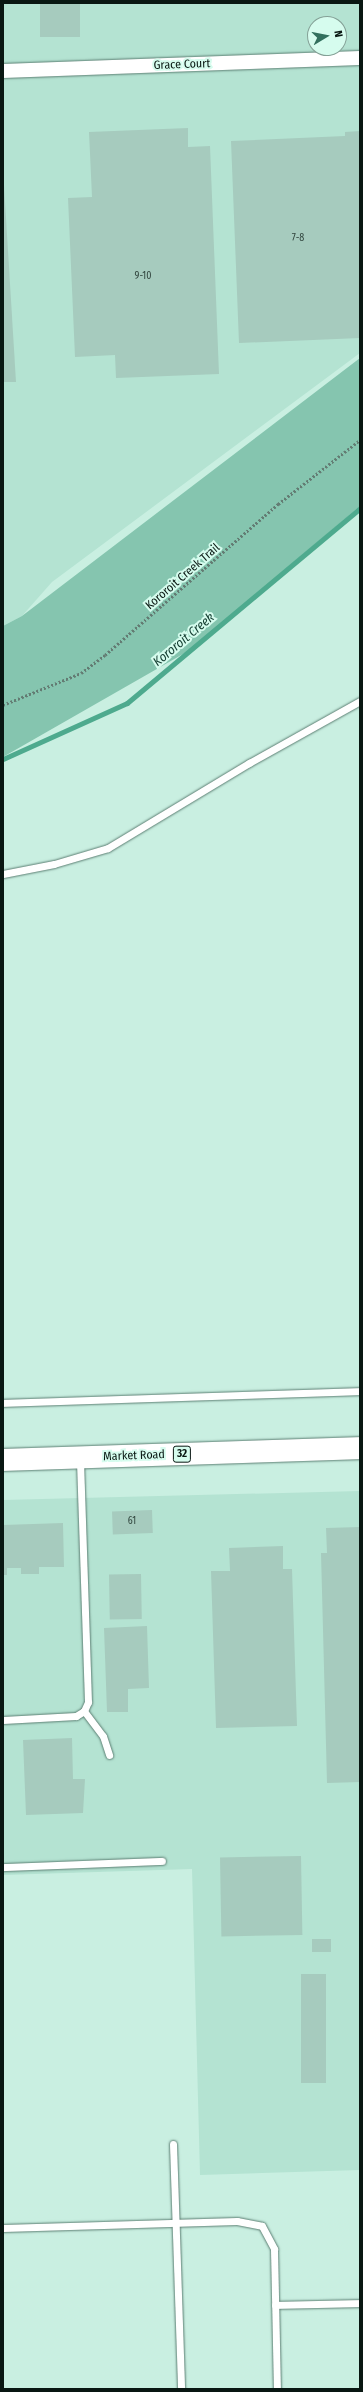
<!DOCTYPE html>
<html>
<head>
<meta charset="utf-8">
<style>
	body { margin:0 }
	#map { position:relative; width:363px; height:2392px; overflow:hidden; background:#c9efe1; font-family:"Fira Sans Condensed",sans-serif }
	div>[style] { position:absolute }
	.built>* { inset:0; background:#b4e3d2 }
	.green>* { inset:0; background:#85c5af }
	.stream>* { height:5px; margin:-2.5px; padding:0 2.5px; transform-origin:2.5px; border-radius:2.5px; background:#4eaa8e }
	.building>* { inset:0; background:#a6cbbe; transform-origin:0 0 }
	.path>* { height:2.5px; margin-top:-1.25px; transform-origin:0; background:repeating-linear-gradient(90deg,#637c73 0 2px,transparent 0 4px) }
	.roads { filter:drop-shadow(0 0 1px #5c7f73) drop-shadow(0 0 1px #5c7f73) }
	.lane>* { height:7px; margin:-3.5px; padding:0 3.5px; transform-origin:3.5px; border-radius:3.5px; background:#fff }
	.street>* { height:14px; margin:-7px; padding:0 7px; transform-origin:7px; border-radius:7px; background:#fff }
	.primary>* { height:22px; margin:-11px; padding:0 11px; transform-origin:11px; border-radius:11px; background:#fff }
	span { translate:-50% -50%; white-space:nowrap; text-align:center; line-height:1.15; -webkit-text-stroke:4px #d6fcee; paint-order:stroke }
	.number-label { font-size:10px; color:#30443d }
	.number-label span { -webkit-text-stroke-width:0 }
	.shield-label span { padding:1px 3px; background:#d6fcee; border:1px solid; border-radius:3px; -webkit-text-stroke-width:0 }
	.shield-label { font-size:11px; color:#091712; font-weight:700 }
	.street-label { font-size:12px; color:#091712 }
	.water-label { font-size:13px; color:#123b2f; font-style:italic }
	.frame { position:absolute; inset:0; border:4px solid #091712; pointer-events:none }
	.north { position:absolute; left:307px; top:16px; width:40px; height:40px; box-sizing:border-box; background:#d6fcee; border:1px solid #84a096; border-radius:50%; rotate:80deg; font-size:11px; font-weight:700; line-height:16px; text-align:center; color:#091712 }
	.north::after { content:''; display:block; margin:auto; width:14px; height:18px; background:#32705e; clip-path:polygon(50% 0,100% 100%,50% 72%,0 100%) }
</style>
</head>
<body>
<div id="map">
	<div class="built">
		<i style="clip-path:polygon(evenodd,3px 3px,360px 3px,360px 353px,52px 582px,22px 616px,3px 626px,3px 3px,315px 24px,339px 24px,339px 48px,315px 48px,315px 24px)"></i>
		<i style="clip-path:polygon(360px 1491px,360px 2170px,200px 2175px,192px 1869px,3px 1875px,3px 1500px)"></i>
	</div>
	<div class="green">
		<i style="clip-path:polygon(360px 358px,360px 506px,190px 650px,3px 757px,3px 626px,22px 616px)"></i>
	</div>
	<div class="stream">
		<i style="left:3px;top:759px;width:136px;rotate:-24.3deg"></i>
		<i style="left:127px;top:703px;width:304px;rotate:-39.9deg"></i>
	</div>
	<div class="building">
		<i style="left:40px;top:3px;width:40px;height:34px"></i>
		<i style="clip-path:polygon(188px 128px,188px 147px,210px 146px,219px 374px,116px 378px,115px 355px,75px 357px,68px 198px,92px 197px,89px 132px)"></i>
		<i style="clip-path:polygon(360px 131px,360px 338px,239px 343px,231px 141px,345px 136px,345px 132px)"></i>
		<i style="clip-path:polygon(3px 169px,16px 382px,3px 382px)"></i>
		<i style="left:152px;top:1510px;width:23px;height:40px;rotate:88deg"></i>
		<i style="clip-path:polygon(63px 1523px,64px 1567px,39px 1567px,39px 1574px,21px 1574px,21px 1568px,7px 1568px,7px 1575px,3px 1575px,3px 1525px)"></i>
		<i style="clip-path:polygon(360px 1527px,360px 1782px,327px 1783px,321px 1553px,327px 1553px,326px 1528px)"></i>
		<i style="clip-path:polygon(283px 1546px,283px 1569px,292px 1569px,297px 1726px,216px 1728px,211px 1571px,230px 1571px,229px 1548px)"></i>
		<i style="left:141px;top:1574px;width:45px;height:32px;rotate:89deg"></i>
		<i style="clip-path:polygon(147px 1626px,149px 1688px,128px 1689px,128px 1712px,107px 1712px,104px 1628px)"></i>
		<i style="clip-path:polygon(72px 1738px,73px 1779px,85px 1779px,83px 1813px,26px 1815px,23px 1740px)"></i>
		<i style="left:301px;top:1856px;width:79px;height:81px;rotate:89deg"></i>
		<i style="left:331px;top:1939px;width:13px;height:19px;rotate:90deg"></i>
		<i style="left:301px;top:1974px;width:25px;height:109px"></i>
	</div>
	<div class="path">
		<i style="left:3px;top:705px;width:84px;rotate:-22.3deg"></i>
		<i style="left:81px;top:673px;width:30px;rotate:-37deg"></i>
		<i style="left:105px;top:655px;width:230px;rotate:-41.1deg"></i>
		<i style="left:278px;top:504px;width:104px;rotate:-38deg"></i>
	</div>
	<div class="roads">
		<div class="lane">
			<i style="left:3px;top:874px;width:52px;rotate:-11.1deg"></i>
			<i style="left:54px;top:864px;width:56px;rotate:-16.5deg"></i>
			<i style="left:108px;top:848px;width:165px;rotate:-31.1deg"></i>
			<i style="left:249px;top:763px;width:127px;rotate:-29.2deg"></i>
			<i style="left:3px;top:1403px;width:357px;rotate:-1.9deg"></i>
			<i style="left:84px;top:1711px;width:31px;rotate:53deg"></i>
			<i style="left:103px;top:1736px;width:20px;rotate:72deg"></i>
			<i style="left:3px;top:1720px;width:73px;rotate:-3.1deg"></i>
			<i style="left:76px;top:1716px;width:9px;rotate:-32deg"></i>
			<i style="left:84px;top:1711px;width:10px;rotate:-66deg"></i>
			<i style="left:88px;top:1702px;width:242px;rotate:-91.9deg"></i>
			<i style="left:3px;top:1867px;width:159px;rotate:-2.2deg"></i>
			<i style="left:173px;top:2144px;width:245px;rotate:88.1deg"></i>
			<i style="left:3px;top:2228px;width:234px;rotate:-1.7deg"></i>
			<i style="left:237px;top:2221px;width:25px;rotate:11deg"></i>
			<i style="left:262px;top:2226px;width:26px;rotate:62deg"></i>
			<i style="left:274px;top:2249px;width:140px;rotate:88.8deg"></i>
			<i style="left:275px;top:2305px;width:85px;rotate:-1.3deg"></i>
		</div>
		<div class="street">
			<i style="left:3px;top:71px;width:357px;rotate:-2.1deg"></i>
		</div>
		<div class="primary">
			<i style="left:3px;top:1460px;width:357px;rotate:-1.9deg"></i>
		</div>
	</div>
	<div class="number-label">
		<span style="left:298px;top:239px">7-8</span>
		<span style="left:143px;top:277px">9-10</span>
		<span style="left:132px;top:1522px">61</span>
	</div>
	<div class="shield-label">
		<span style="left:182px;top:1454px">32</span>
	</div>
	<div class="street-label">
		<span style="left:182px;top:65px;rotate:-2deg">Grace Court</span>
		<span style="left:183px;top:577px;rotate:-41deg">Kororoit Creek Trail</span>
		<span style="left:134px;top:1456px;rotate:-2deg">Market Road</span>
	</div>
	<div class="water-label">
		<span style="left:184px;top:640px;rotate:-40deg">Kororoit Creek</span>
	</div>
	<div class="frame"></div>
	<div class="north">N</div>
</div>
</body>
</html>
